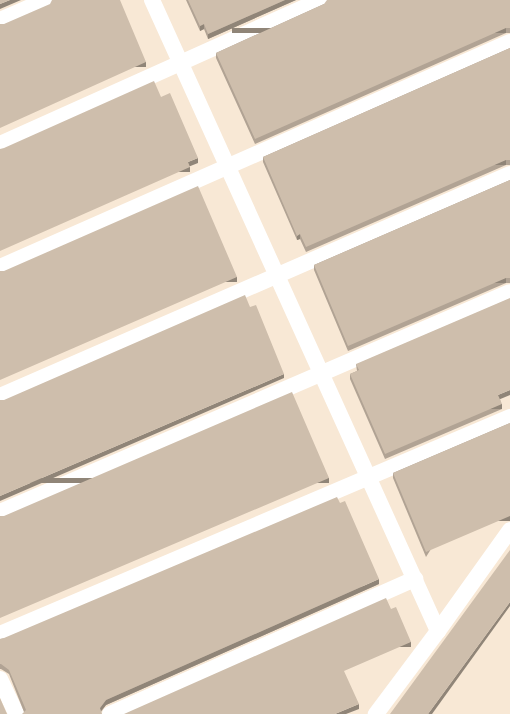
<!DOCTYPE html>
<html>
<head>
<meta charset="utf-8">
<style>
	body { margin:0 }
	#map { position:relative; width:510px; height:714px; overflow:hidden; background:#f8e8d5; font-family:"Playfair Display",serif }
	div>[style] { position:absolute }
	.service>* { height:16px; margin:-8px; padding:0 8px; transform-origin:8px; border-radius:8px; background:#fff }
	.wall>* { inset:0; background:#b1a394 }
	.shaded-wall>* { inset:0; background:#908578; transform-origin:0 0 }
	.building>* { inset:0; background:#cebeac }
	span { translate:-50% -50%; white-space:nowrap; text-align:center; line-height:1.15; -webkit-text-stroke:4px #fff; paint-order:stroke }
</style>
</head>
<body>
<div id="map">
	<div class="service">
		<i style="left:152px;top:0;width:693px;rotate:65.62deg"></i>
		<i style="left:438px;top:631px;width:104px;rotate:126.8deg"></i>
		<i style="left:0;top:20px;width:50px;rotate:-23.5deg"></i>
		<i style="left:0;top:144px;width:351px;rotate:-24.2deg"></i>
		<i style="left:0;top:267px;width:557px;rotate:-23.81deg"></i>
		<i style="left:0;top:396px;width:556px;rotate:-23.52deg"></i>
		<i style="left:0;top:512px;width:555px;rotate:-23.33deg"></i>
		<i style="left:438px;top:631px;width:124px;rotate:-54.5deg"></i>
		<i style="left:0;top:634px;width:554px;rotate:-23.05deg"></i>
		<i style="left:0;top:679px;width:38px;rotate:65deg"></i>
		<i style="left:110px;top:714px;width:334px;rotate:-23.9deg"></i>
	</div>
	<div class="wall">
		<i style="clip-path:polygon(186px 0,296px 0,208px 39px,204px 29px,200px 31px)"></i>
		<i style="clip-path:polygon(510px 0,510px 33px,506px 33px,255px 144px,216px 58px,216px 53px,324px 4px)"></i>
		<i style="clip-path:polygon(510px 48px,510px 165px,506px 165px,306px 252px,300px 239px,297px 240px,263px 162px,263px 157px)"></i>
		<i style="clip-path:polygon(510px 180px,510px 283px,506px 283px,348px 351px,314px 270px,314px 265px)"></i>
		<i style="clip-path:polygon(356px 364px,500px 399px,502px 409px,385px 459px,350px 379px,350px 374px,357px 371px)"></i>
		<i style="clip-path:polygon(510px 423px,426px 557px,393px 478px,393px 473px)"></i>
		<i style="clip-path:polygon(379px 584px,106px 705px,101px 712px,101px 714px,24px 712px,9px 674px,1px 669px,0 669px,0 639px)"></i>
	</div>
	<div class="shaded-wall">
		<i style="clip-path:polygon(10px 0,21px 0,0 9px,0 4px)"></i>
		<i style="clip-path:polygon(285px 0,296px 0,208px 39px,208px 34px)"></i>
		<i style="clip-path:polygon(204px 24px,204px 29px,200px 31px,200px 26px)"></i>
		<i style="left:506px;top:28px;width:5px;height:274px;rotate:90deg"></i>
		<i style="left:146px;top:62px;width:5px;height:160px;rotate:90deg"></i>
		<i style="clip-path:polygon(198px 158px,198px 163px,188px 167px,188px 162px)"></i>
		<i style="left:506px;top:160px;width:5px;height:218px;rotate:90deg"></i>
		<i style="left:190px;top:167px;width:5px;height:208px;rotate:90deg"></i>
		<i style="clip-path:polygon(300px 234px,300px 239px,297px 240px,297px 236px)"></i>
		<i style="left:237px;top:277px;width:5px;height:258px;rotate:90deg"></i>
		<i style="left:506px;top:278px;width:5px;height:172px;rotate:90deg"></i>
		<i style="clip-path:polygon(284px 374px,284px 378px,0 501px,0 496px)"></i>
		<i style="clip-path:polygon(510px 390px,510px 395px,498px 400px,498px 395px)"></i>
		<i style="left:502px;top:404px;width:5px;height:127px;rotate:90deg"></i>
		<i style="left:329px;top:478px;width:5px;height:358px;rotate:90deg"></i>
		<i style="left:510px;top:516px;width:5px;height:91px;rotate:90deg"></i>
		<i style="clip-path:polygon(379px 579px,379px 584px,106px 705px,100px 712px,100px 708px,106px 700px)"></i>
		<i style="clip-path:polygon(510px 602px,510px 606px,432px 714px,428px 714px)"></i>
		<i style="left:411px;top:642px;width:5px;height:73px;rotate:90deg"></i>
		<i style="clip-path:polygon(359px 704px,359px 709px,346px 714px,335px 714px)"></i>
	</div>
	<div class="building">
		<i style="clip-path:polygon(0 0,10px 0,0 4px)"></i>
		<i style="clip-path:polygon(52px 0,120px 0,146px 62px,0 128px,0 24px,4px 24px,50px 4px)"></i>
		<i style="clip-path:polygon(188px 0,285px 0,208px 34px,204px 24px,200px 26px)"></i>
		<i style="clip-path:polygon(327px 0,510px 0,510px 28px,506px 28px,255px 139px,216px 53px,324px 4px)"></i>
		<i style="clip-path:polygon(510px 48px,510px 160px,506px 160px,306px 247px,300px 234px,297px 236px,263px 157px)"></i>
		<i style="clip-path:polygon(154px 81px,161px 97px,170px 93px,198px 158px,188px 162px,190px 167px,0 251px,0 149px,4px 148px)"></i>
		<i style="clip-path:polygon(510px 180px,510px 278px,506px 278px,348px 346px,314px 265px)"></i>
		<i style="clip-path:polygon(198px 186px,237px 277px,0 380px,0 271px,4px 271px)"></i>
		<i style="clip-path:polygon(245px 295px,250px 307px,256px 305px,284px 374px,0 496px,0 400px,4px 400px)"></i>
		<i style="clip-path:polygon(510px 298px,510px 390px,498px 395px,502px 404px,385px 454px,350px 374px,359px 370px,356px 364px)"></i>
		<i style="clip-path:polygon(292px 392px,329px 478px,0 618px,0 516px,4px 516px)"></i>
		<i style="clip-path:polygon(510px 423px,510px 516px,426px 552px,393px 473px)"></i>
		<i style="clip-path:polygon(337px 497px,340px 503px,345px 501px,379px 579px,106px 700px,100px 708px,102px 714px,22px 714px,26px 710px,9px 670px,1px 664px,0 664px,0 639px,4px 638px)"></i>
		<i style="clip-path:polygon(510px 550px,510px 602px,428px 714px,390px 714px)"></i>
		<i style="clip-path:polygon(386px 598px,391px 609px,396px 607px,411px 642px,344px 671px,359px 704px,335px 714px,124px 714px)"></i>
		<i style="clip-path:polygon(0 698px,7px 714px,8px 714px,0 714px)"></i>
	</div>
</div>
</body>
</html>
